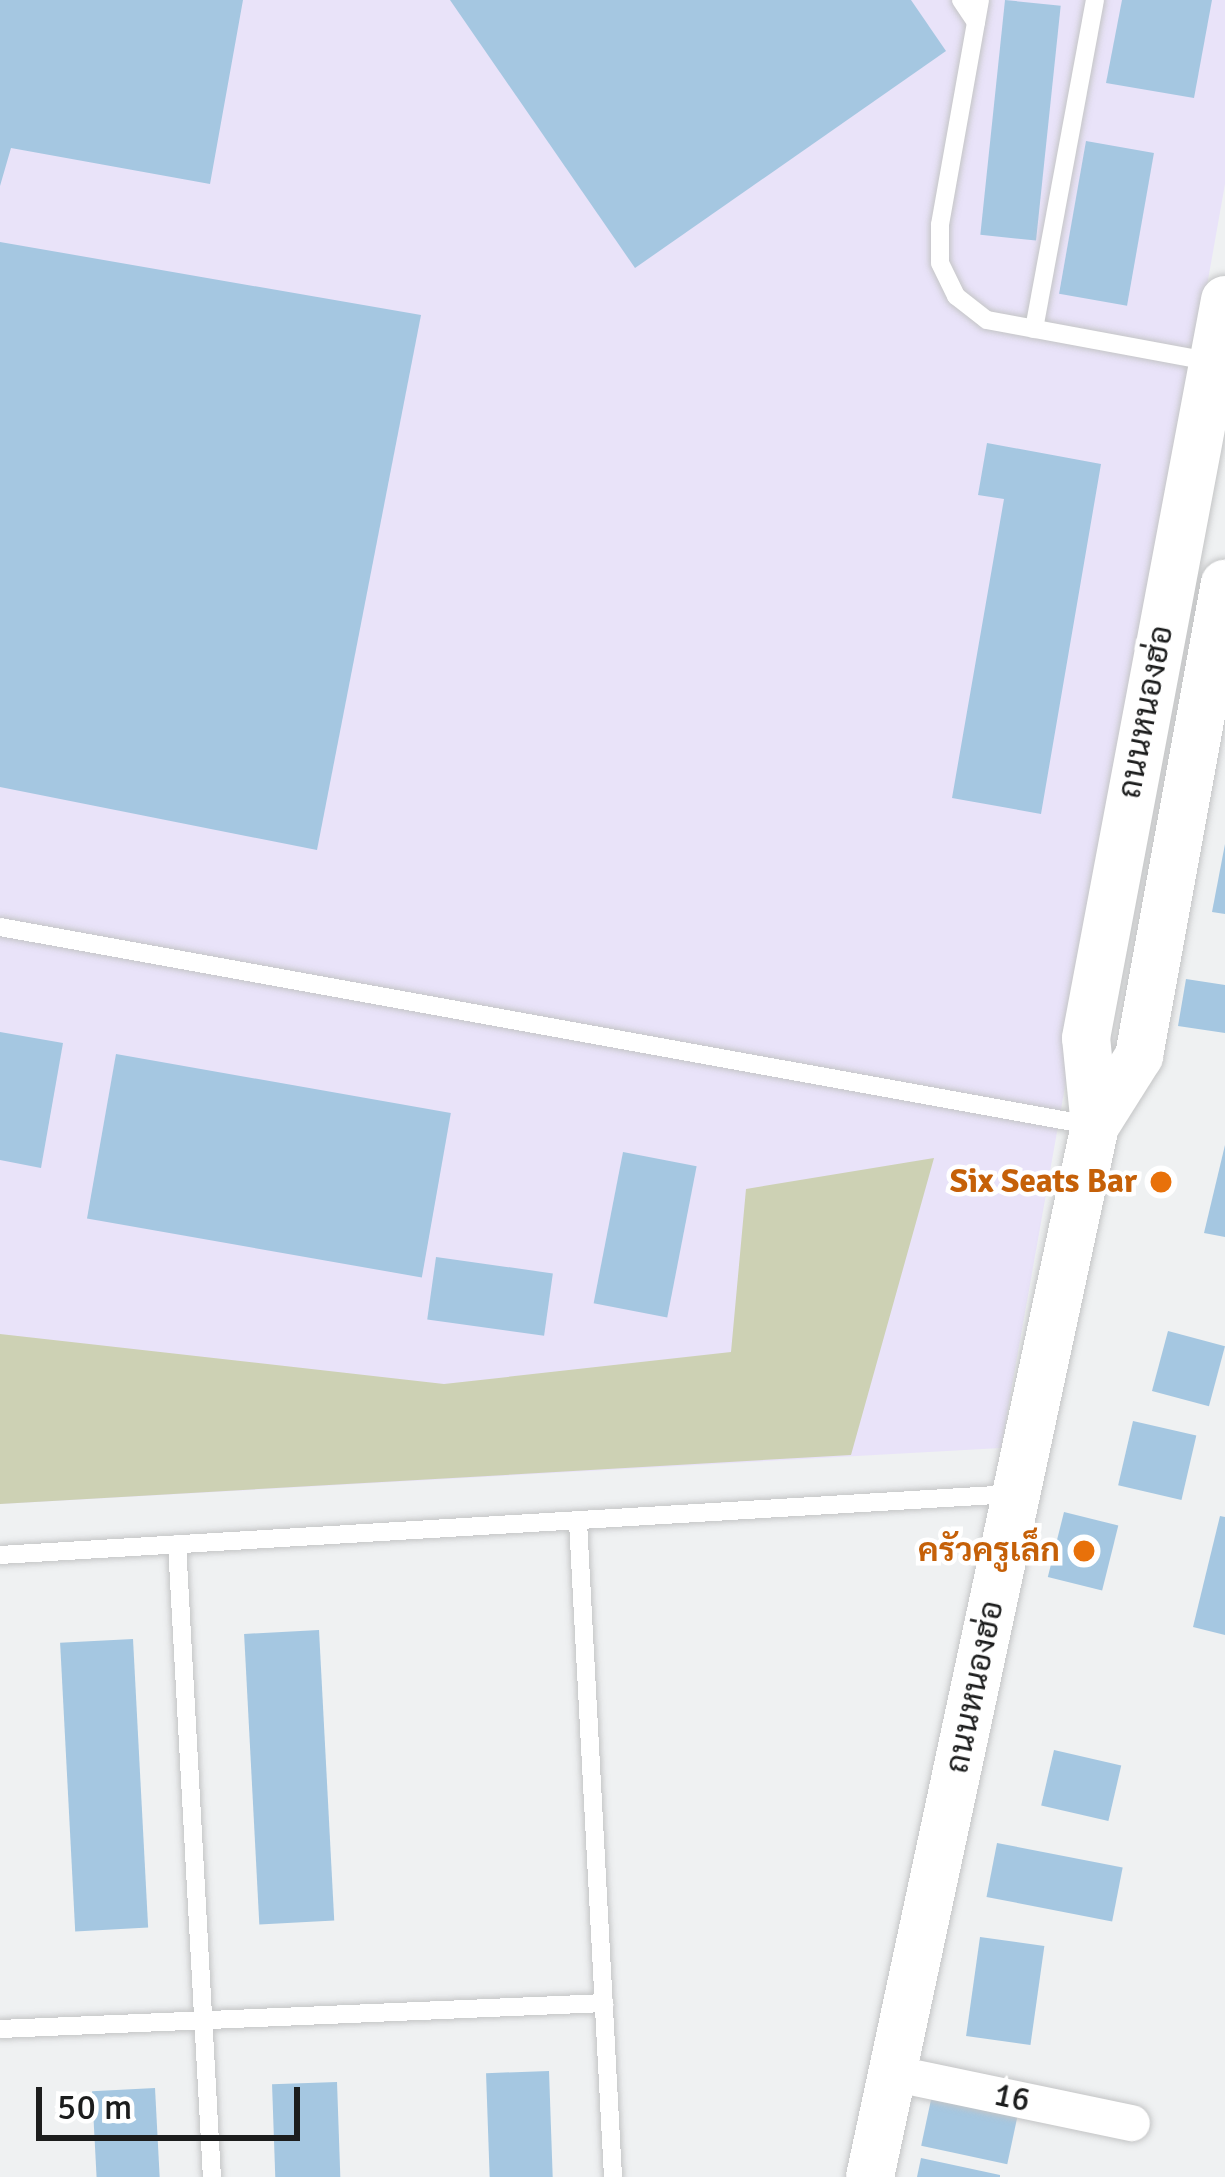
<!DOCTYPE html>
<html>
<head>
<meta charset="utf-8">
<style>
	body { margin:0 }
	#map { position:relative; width:1225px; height:2177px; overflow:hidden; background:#eff1f2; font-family:Signika,Sarabun,sans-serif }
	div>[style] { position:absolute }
	.commercial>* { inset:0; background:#e9e3f9 }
	.green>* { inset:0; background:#cdd1b4 }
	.building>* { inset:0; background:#a5c7e1; transform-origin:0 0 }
	.roads { filter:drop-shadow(0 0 3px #c4c5c6) drop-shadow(0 0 3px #c4c5c6) }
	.lane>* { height:18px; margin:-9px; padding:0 9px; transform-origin:9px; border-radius:9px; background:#fff }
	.street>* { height:36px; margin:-18px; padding:0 18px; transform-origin:18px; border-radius:18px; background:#fff }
	.secondary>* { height:48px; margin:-24px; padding:0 24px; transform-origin:24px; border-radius:24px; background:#fff }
	.dots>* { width:33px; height:33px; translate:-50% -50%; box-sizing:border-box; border:6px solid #fff; border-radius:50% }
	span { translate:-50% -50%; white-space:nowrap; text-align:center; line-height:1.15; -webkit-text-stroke:9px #fff; paint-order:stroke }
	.street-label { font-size:33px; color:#1c1d1d }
	.food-label { font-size:33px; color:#c56008; font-weight:700 }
	.right { translate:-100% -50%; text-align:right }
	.scale { position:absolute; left:36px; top:2087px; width:264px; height:54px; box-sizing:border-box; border:6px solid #1c1d1d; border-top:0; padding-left:15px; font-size:36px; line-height:42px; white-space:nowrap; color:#1c1d1d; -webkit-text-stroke:9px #fff; paint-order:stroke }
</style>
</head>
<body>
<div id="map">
	<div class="commercial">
		<i style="clip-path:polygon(0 0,1225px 0,1225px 184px,1001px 1448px,0 1504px)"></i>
	</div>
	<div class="green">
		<i style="clip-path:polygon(934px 1158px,851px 1455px,0 1504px,0 1334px,444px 1384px,731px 1352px,746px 1189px)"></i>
	</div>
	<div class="building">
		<i style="clip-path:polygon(0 0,243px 0,210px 184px,11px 148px,0 186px)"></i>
		<i style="clip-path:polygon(450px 0,911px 0,946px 51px,635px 268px)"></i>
		<i style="left:1005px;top:0;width:56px;height:236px;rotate:6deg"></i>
		<i style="clip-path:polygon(1122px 0,1212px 0,1194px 98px,1106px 83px)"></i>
		<i style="left:1086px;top:141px;width:69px;height:155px;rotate:10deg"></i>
		<i style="clip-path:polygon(0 242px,421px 315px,317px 850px,0 787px)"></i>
		<i style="clip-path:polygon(987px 443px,1101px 464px,1041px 814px,952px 798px,1004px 499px,978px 495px)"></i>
		<i style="clip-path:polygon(1225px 844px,1225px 914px,1212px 912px)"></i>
		<i style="clip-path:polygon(1186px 979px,1225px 985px,1225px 1033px,1178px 1026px)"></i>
		<i style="clip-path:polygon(0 1032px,63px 1043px,41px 1168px,0 1160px)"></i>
		<i style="left:116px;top:1054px;width:340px;height:167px;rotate:10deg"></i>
		<i style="clip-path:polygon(1225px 1145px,1225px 1237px,1204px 1233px)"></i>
		<i style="left:623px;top:1152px;width:75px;height:154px;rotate:11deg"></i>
		<i style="left:436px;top:1257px;width:118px;height:63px;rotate:8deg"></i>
		<i style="left:1168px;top:1331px;width:59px;height:62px;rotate:15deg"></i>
		<i style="left:1133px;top:1421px;width:65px;height:66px;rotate:13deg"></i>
		<i style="left:1064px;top:1512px;width:56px;height:67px;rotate:14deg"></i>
		<i style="clip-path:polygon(1220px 1516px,1225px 1517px,1225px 1635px,1193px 1627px)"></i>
		<i style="left:319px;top:1630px;width:291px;height:75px;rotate:87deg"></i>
		<i style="left:133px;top:1639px;width:289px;height:73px;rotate:87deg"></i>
		<i style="left:1054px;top:1750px;width:69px;height:57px;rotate:13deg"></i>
		<i style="left:997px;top:1843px;width:128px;height:55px;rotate:11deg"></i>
		<i style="left:980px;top:1937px;width:65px;height:100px;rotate:8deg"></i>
		<i style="left:549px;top:2071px;width:106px;height:63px;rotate:88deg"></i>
		<i style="left:337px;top:2082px;width:95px;height:65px;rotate:88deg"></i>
		<i style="left:155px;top:2088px;width:89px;height:63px;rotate:87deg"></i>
		<i style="left:932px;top:2095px;width:88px;height:52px;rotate:12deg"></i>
		<i style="clip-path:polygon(921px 2158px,1000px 2175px,1000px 2177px,917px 2177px)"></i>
	</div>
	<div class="roads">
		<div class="lane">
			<i style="left:961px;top:0;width:27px;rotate:56deg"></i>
			<i style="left:980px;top:0;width:229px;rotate:100.1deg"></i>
			<i style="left:940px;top:225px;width:38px;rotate:90deg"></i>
			<i style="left:940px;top:263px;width:37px;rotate:64deg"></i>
			<i style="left:956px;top:296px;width:39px;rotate:38deg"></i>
			<i style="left:987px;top:320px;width:230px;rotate:10.5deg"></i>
			<i style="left:1034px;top:329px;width:335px;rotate:-79.5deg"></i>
			<i style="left:0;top:927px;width:1108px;rotate:10.3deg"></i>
			<i style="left:578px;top:1522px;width:656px;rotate:86.94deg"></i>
			<i style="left:177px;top:1544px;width:634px;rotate:86.84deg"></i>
			<i style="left:0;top:1555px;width:1015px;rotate:-3.45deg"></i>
			<i style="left:0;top:2029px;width:605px;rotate:-2.46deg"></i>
		</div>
		<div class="street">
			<i style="left:892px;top:2073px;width:245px;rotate:11.8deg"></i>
		</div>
		<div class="secondary">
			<i style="left:1095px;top:1126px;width:83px;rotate:-57.8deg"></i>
			<i style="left:1139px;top:1056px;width:480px;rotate:-79.7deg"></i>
			<i style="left:870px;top:2177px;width:1075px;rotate:-77.92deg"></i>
			<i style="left:1095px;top:1126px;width:88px;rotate:-95.8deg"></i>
			<i style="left:1086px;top:1038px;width:751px;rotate:-79.33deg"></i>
		</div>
	</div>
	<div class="dots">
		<i style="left:1161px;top:1182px;background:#e8710a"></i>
		<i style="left:1084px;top:1551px;background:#e8710a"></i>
	</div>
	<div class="street-label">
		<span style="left:1146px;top:712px;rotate:-79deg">ถนนหนองฮ่อ</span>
		<span style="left:975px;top:1687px;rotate:-78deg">ถนนหนองฮ่อ</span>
		<span style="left:1012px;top:2098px;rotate:12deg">16</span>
	</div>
	<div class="food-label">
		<span class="right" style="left:1137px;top:1182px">Six Seats Bar</span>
		<span class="right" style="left:1060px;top:1551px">ครัวครูเล็ก</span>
	</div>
	<div class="scale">50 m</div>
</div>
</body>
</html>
